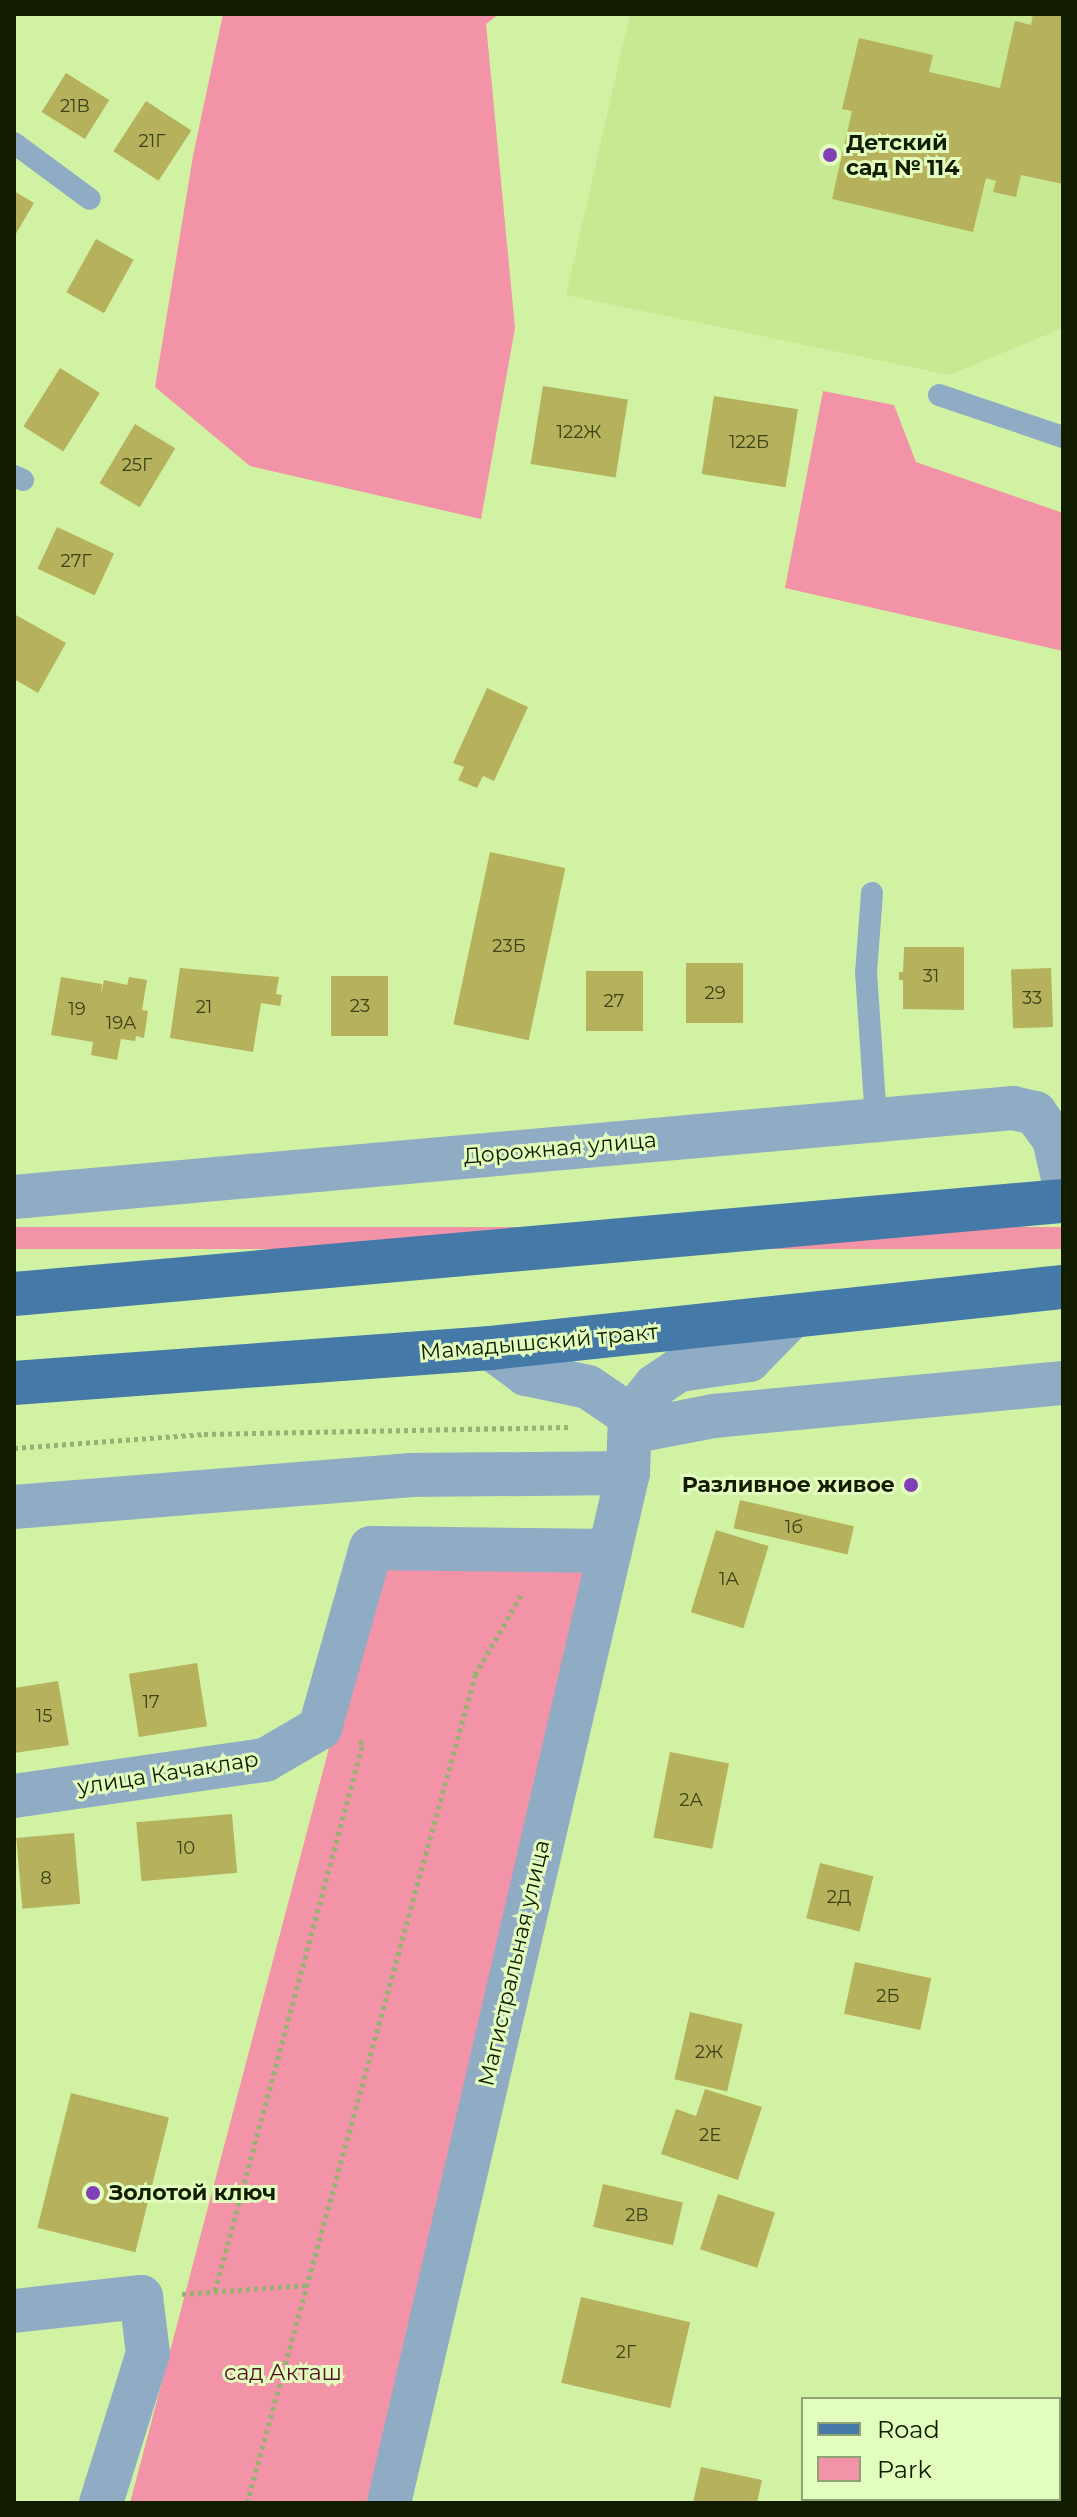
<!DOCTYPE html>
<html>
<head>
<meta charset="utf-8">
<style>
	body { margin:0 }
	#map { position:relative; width:1077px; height:2517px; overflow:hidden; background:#d2f2a3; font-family:Montserrat,sans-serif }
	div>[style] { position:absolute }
	.built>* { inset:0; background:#c6e992 }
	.green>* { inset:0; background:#f293a7; transform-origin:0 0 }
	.building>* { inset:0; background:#b5b15c; transform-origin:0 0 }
	.path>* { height:5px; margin-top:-2.5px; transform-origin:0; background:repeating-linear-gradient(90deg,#98b172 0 4px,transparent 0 8px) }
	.lane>* { height:22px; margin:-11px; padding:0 11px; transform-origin:11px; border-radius:11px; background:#90acc5 }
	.street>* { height:44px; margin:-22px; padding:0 22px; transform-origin:22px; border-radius:22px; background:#90acc5 }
	.primary>* { height:44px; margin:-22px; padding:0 22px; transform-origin:22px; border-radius:22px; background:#457aa8 }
	.dots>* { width:22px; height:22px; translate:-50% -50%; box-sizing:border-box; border:4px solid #e3fdbe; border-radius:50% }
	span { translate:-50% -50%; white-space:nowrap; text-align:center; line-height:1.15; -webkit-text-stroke:6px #e3fdbe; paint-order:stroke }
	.number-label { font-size:18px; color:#3b4217 }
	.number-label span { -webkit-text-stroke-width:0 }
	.poi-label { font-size:22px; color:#121d00; font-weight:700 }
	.left { translate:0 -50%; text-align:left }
	.right { translate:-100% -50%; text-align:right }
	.street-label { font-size:22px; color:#121d00 }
	.park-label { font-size:22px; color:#561127 }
	.frame { position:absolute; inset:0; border:16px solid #121d00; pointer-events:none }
	.legend { position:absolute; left:801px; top:2397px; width:260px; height:104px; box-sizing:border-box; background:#e3fdbe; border:2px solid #8fa372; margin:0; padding:10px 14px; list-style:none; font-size:24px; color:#121d00 }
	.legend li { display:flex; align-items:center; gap:16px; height:40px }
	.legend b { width:40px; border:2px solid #8fa372 }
</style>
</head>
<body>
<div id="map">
	<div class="built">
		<i style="clip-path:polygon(630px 14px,1063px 14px,1063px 328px,949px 375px,566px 295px)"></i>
	</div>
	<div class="green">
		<i style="clip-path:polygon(223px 14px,499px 14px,486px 24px,515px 328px,481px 519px,250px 466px,155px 387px,193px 156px)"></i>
		<i style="clip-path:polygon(823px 391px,894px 405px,916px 462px,1063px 513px,1063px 651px,785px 588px)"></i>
		<i style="left:1063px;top:1227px;width:22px;height:1053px;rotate:90deg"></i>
		<i style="clip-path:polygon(378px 1562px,596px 1566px,370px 2503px,130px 2503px)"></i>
	</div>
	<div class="building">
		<i style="clip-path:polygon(1033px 14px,1063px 14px,1063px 184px,1021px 175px,1016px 197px,993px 192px,996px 181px,986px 178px,973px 232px,832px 199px,852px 111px,842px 109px,859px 38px,933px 55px,929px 72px,1000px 88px,1015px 21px,1031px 25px)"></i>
		<i style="left:66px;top:73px;width:51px;height:46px;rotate:32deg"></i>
		<i style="left:146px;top:101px;width:54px;height:60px;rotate:33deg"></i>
		<i style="clip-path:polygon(14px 191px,34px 203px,14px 237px)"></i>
		<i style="left:96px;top:239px;width:43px;height:61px;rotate:29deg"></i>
		<i style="left:60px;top:368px;width:47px;height:69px;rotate:32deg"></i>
		<i style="left:543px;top:386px;width:86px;height:79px;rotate:9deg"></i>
		<i style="left:714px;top:396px;width:85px;height:79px;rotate:9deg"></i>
		<i style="left:135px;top:424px;width:47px;height:69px;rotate:31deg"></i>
		<i style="left:57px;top:527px;width:63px;height:46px;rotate:25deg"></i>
		<i style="clip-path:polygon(14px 614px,66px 643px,38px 693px,14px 679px)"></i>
		<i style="clip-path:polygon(487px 688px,528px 707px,494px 781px,483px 776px,477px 788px,458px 780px,464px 767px,453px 763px)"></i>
		<i style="left:490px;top:852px;width:77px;height:176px;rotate:12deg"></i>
		<i style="clip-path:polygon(904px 947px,964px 947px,964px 1010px,903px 1009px,903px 980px,899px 980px,899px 972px,903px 972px)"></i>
		<i style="left:686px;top:963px;width:57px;height:60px"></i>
		<i style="clip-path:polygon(180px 968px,279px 977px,276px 994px,282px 995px,280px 1006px,261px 1003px,253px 1052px,170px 1038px)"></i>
		<i style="left:1051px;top:968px;width:59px;height:40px;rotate:88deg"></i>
		<i style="left:643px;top:971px;width:60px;height:57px;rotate:90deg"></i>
		<i style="left:388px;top:976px;width:60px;height:57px;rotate:90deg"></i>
		<i style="clip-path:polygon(61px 977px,102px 984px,101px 994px,104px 980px,127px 985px,129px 977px,147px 980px,142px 1010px,148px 1011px,144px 1038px,136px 1036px,135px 1041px,121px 1039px,117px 1060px,91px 1055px,93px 1042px,51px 1035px)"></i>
		<i style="left:740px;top:1500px;width:117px;height:29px;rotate:13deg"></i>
		<i style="left:716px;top:1530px;width:55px;height:86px;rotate:17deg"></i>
		<i style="left:197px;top:1663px;width:64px;height:69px;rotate:81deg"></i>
		<i style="clip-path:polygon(58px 1681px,69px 1745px,14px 1753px,14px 1688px)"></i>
		<i style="left:670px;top:1752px;width:60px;height:87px;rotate:11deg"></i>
		<i style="left:232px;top:1814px;width:59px;height:96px;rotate:85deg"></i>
		<i style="left:74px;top:1833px;width:71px;height:58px;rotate:85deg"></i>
		<i style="left:820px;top:1863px;width:55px;height:57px;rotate:14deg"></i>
		<i style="left:855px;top:1962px;width:78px;height:53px;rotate:12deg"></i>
		<i style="left:690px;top:2012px;width:54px;height:69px;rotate:13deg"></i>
		<i style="clip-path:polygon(705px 2089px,762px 2107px,738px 2180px,661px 2154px,676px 2109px,696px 2116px)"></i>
		<i style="left:71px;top:2093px;width:101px;height:139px;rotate:14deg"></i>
		<i style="left:603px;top:2184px;width:82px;height:44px;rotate:13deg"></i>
		<i style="left:718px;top:2194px;width:60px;height:58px;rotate:18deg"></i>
		<i style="left:581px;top:2297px;width:112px;height:88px;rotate:13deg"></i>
		<i style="clip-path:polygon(701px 2467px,762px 2480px,757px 2503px,693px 2503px)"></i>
	</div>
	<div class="path">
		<i style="left:14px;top:1448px;width:191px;rotate:-4.2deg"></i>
		<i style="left:204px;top:1434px;width:364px;rotate:-1.1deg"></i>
		<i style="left:215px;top:2291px;width:568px;rotate:-74.89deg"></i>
		<i style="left:363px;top:1743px;width:7px;rotate:-164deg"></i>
		<i style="left:182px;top:2294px;width:125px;rotate:-4.1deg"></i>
		<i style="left:247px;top:2503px;width:859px;rotate:-74.6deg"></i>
		<i style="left:475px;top:1675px;width:96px;rotate:-60deg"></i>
	</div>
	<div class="lane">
		<i style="left:14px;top:143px;width:94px;rotate:36.4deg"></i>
		<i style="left:939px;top:395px;width:131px;rotate:18.7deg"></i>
		<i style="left:14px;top:476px;width:10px;rotate:24deg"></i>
		<i style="left:872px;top:893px;width:79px;rotate:94.3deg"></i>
		<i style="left:866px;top:972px;width:148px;rotate:86.1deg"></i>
	</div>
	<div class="street">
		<i style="left:14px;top:1197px;width:1003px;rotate:-5.09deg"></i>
		<i style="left:1013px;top:1108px;width:23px;rotate:13deg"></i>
		<i style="left:1035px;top:1113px;width:32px;rotate:54deg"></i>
		<i style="left:1054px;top:1139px;width:40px;rotate:77deg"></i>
		<i style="left:491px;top:1348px;width:44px;rotate:36.6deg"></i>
		<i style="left:526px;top:1374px;width:63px;rotate:11.8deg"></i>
		<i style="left:588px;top:1387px;width:45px;rotate:34deg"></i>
		<i style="left:625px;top:1412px;width:11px;rotate:63deg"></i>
		<i style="left:631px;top:1432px;width:85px;rotate:-10.9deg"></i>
		<i style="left:714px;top:1416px;width:351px;rotate:-5.4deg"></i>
		<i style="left:14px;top:1507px;width:396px;rotate:-4.6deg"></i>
		<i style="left:409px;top:1475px;width:219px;rotate:-0.5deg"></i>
		<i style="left:14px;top:1796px;width:254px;rotate:-8.2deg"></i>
		<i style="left:265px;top:1760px;width:64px;rotate:-30.2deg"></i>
		<i style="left:320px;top:1728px;width:187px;rotate:-74.2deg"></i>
		<i style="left:371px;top:1548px;width:239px;rotate:0.7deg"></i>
		<i style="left:14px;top:2311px;width:128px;rotate:-6.3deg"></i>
		<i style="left:141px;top:2297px;width:56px;rotate:82.9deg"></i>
		<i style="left:148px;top:2353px;width:157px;rotate:107.4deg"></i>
		<i style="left:389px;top:2503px;width:1057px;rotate:-76.94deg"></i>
		<i style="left:628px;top:1473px;width:56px;rotate:-88deg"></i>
		<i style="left:630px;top:1417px;width:40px;rotate:-51deg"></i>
		<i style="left:655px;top:1386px;width:29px;rotate:-34deg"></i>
		<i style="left:679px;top:1370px;width:71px;rotate:-8.1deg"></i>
		<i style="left:749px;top:1360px;width:59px;rotate:-45.7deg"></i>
	</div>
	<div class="primary">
		<i style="left:14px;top:1294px;width:1053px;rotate:-5.07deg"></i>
		<i style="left:14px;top:1383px;width:478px;rotate:-4.2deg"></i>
		<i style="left:491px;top:1348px;width:575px;rotate:-6.09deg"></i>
	</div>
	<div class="dots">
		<i style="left:830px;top:155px;background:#803fb4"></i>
		<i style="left:911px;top:1485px;background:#803fb4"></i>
		<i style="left:93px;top:2193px;background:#803fb4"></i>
	</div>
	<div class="number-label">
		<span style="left:75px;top:106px">21В</span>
		<span style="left:152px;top:141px">21Г</span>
		<span style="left:579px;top:432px">122Ж</span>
		<span style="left:749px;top:442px">122Б</span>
		<span style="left:137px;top:465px">25Г</span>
		<span style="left:76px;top:561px">27Г</span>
		<span style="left:509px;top:946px">23Б</span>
		<span style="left:931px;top:976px">31</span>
		<span style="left:715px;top:993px">29</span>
		<span style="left:1032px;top:998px">33</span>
		<span style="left:614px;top:1001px">27</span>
		<span style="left:360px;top:1006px">23</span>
		<span style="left:204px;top:1007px">21</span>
		<span style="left:77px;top:1009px">19</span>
		<span style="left:121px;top:1023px">19А</span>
		<span style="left:794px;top:1527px">1б</span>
		<span style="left:729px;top:1579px">1А</span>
		<span style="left:151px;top:1702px">17</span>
		<span style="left:44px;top:1716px">15</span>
		<span style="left:691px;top:1800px">2А</span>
		<span style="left:186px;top:1848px">10</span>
		<span style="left:46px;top:1878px">8</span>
		<span style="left:839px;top:1897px">2Д</span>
		<span style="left:888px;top:1996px">2Б</span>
		<span style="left:709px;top:2052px">2Ж</span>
		<span style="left:710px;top:2135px">2Е</span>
		<span style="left:637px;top:2215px">2В</span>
		<span style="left:626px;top:2352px">2Г</span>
	</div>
	<div class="poi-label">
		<span class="left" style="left:846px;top:155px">Детский<br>сад № 114</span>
		<span class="right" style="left:895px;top:1485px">Разливное живое</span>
		<span class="left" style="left:109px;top:2193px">Золотой ключ</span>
	</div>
	<div class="street-label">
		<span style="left:560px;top:1148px;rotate:-5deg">Дорожная улица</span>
		<span style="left:539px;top:1342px;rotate:-5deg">Мамадышский тракт</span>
		<span style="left:168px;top:1773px;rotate:-9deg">улица Качаклар</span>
		<span style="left:514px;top:1963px;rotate:-77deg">Магистральная улица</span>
	</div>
	<div class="park-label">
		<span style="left:283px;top:2373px">сад Акташ</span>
	</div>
	<div class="frame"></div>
	<ul class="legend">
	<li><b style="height:10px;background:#457aa8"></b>Road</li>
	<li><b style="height:22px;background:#f293a7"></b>Park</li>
	</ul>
</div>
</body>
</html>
